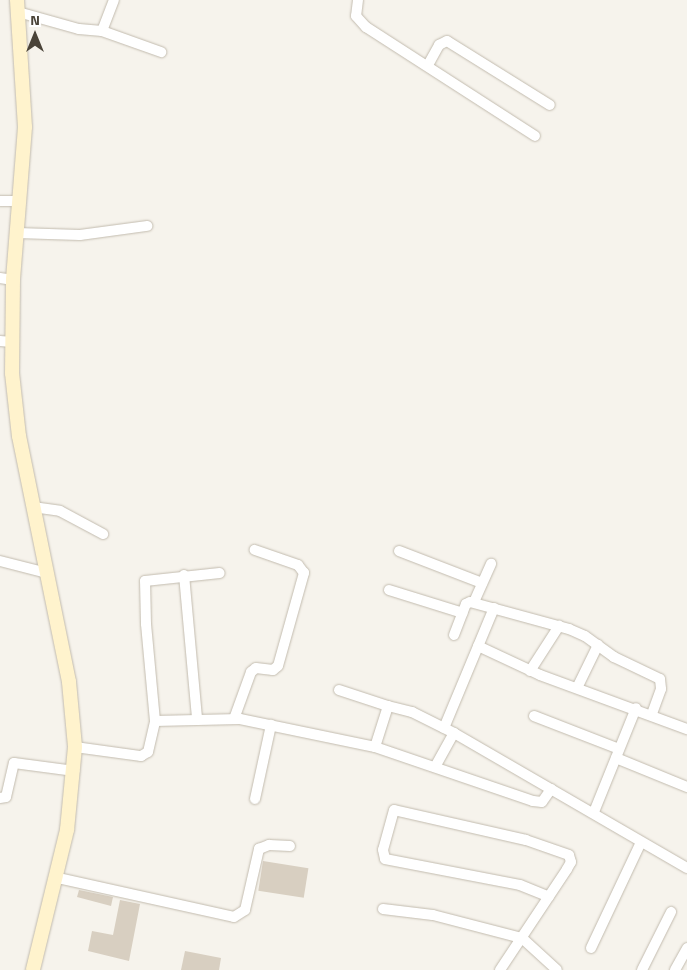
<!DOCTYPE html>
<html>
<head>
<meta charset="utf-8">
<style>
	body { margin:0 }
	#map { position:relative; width:687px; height:970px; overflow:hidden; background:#f6f3ec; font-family:"Titillium Web",sans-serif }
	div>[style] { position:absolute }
	.building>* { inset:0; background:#d8cfc1; transform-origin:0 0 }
	.roads { filter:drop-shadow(0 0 1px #c2bbae) drop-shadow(0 0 1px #c2bbae) }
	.street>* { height:10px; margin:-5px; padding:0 5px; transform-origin:5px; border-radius:5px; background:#fff }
	.secondary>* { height:14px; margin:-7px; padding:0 7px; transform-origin:7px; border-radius:7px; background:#fff3cd }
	span { translate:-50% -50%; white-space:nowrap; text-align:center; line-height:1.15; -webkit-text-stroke:4px #fff; paint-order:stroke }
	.north { position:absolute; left:10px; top:10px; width:50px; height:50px; -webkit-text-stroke:4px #fff; paint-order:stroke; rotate:0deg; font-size:14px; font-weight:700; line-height:20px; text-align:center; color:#4b4439 }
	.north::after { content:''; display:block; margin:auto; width:18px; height:22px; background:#4b4439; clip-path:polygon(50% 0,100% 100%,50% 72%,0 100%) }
</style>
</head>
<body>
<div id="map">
	<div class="building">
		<i style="left:263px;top:861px;width:46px;height:30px;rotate:9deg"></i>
		<i style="clip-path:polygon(79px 890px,113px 897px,111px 906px,77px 897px)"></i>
		<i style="clip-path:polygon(120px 900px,140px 904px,129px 961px,88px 951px,92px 931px,113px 935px)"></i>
		<i style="clip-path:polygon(185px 951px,221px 958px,219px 970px,181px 970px)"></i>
	</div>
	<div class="roads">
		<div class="street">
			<i style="left:358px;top:0;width:16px;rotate:97deg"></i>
			<i style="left:356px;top:16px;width:15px;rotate:48deg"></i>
			<i style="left:366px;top:27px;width:201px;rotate:32.8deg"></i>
			<i style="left:18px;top:12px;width:63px;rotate:15.6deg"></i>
			<i style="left:79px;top:29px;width:23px;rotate:5deg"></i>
			<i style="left:102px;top:31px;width:63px;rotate:19.6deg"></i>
			<i style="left:102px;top:31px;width:33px;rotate:-69deg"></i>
			<i style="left:428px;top:65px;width:23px;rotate:-61deg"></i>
			<i style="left:439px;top:45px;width:9px;rotate:-27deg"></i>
			<i style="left:447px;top:41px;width:121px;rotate:31.9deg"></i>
			<i style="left:0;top:201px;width:18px"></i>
			<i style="left:17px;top:233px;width:63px;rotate:1.8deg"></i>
			<i style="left:80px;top:235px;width:68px;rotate:-7.7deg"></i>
			<i style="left:0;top:278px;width:13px;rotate:9deg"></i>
			<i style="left:0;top:341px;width:12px;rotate:5deg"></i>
			<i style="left:33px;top:507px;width:27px;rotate:8deg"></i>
			<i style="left:60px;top:511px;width:49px;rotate:28.1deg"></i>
			<i style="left:399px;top:551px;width:89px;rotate:21.1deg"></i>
			<i style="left:0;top:561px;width:49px;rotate:14.3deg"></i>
			<i style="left:184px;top:575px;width:145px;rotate:84.8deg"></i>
			<i style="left:389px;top:590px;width:77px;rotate:17.3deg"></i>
			<i style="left:474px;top:602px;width:42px;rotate:-65.9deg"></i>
			<i style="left:454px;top:635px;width:33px;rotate:-69deg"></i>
			<i style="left:466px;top:604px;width:4px;rotate:-27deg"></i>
			<i style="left:470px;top:602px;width:103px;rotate:15.3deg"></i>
			<i style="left:569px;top:629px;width:17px;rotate:24deg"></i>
			<i style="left:585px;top:636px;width:36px;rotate:36deg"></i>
			<i style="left:614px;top:657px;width:51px;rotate:25.6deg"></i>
			<i style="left:660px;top:679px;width:10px;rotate:84deg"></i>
			<i style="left:661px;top:689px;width:27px;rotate:110deg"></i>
			<i style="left:478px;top:646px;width:68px;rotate:25.1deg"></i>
			<i style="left:540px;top:675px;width:157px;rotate:20.2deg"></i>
			<i style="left:530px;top:671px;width:54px;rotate:-57.2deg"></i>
			<i style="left:577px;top:688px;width:48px;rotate:-64deg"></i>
			<i style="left:339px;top:690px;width:52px;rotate:18.1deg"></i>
			<i style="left:388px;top:706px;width:43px;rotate:107.6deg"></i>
			<i style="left:388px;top:706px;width:25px;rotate:14deg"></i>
			<i style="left:412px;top:712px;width:47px;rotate:26.6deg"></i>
			<i style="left:454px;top:733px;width:269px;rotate:30.1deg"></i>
			<i style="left:534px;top:716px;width:91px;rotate:21.2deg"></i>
			<i style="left:234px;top:719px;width:50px;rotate:-70.1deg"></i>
			<i style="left:251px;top:672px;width:6px;rotate:-39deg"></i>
			<i style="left:256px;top:668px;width:17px;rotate:7deg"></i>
			<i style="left:273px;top:670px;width:6px;rotate:-39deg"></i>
			<i style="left:278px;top:666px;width:97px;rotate:-74.4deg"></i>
			<i style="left:304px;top:573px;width:10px;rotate:-127deg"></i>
			<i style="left:298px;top:565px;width:46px;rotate:-160.8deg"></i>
			<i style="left:155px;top:721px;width:97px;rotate:-95.3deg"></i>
			<i style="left:146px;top:624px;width:43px;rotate:-91.3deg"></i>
			<i style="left:145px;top:581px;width:75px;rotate:-6.1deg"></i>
			<i style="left:444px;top:728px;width:130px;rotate:-67.4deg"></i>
			<i style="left:75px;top:747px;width:67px;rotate:7.8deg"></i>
			<i style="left:141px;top:756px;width:8px;rotate:-30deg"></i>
			<i style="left:148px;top:752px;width:32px;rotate:-77deg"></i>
			<i style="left:155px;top:721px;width:85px;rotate:-1.3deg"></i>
			<i style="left:240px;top:719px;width:138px;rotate:11.7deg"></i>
			<i style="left:375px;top:747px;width:167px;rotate:18.9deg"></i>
			<i style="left:533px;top:801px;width:9px;rotate:6deg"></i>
			<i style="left:542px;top:802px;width:16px;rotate:-55deg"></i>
			<i style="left:616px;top:758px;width:77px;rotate:22.2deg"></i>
			<i style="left:435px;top:767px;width:39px;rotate:-61deg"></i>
			<i style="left:0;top:798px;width:6px;rotate:-9deg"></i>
			<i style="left:6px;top:797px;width:35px;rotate:-77deg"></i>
			<i style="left:14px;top:763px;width:61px;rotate:7.6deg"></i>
			<i style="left:255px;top:799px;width:76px;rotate:-77.8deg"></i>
			<i style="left:594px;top:812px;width:112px;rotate:-68deg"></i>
			<i style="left:58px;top:878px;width:180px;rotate:12.5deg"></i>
			<i style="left:234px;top:917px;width:13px;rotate:-32deg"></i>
			<i style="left:245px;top:910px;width:63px;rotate:-77.1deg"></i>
			<i style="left:259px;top:849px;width:11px;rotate:-22deg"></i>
			<i style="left:269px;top:845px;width:21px;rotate:3deg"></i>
			<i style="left:383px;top:909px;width:50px;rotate:6.8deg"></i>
			<i style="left:433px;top:915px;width:92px;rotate:14.5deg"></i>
			<i style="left:522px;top:938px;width:47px;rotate:42.4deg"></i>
			<i style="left:591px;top:948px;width:117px;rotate:-64.7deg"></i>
			<i style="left:500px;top:970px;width:121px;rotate:-56.4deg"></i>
			<i style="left:567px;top:869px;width:8px;rotate:-60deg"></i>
			<i style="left:571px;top:862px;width:7px;rotate:-106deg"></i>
			<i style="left:569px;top:855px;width:46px;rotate:-160.8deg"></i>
			<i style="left:526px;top:840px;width:135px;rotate:-167.2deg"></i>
			<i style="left:394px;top:810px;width:41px;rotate:105.4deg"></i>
			<i style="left:383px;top:850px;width:9px;rotate:77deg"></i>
			<i style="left:385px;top:859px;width:137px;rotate:10.9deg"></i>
			<i style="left:520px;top:885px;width:31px;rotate:22deg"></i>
			<i style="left:642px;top:970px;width:65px;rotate:-63.4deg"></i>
			<i style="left:675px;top:970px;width:25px;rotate:-61deg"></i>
		</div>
		<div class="secondary">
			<i style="left:17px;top:0;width:127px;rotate:86.4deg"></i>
			<i style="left:25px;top:127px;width:153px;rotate:94.5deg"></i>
			<i style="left:13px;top:280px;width:93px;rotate:90.6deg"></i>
			<i style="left:12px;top:373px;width:63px;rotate:83.7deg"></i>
			<i style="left:19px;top:436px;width:251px;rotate:78.5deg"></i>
			<i style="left:69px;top:682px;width:65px;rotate:84.7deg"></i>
			<i style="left:75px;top:747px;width:83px;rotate:95.5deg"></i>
			<i style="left:67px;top:830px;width:144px;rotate:103.7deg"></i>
		</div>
	</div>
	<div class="north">N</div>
</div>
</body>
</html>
